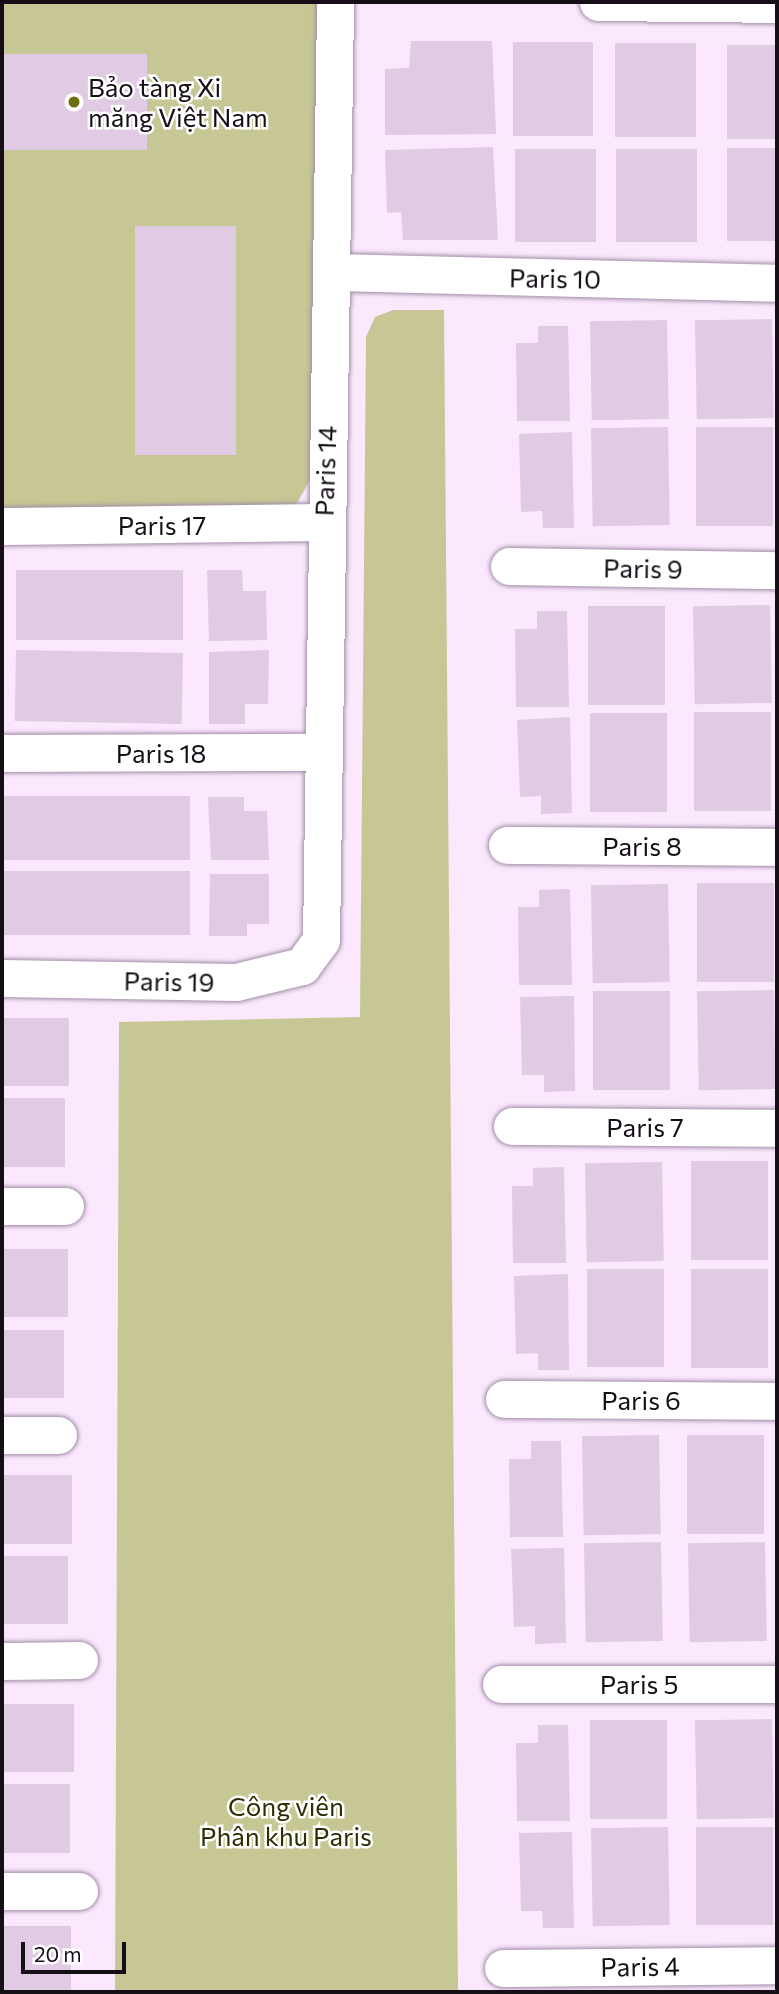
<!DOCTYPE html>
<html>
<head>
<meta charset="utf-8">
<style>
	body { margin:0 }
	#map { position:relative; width:779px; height:1994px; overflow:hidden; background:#fae8fd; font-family:Commissioner,sans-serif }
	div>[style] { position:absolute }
	.green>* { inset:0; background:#c6c794 }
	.building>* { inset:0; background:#e0cae4; transform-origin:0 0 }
	.roads { filter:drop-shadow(0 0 2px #a28ea7) drop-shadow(0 0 2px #a28ea7) }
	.minor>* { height:37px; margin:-18.5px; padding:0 18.5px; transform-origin:18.5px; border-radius:18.5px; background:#fff }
	.dots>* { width:19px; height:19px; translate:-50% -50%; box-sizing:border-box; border:4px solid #fff; border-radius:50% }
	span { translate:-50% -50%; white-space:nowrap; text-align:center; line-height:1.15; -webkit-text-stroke:5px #fff; paint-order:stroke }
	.poi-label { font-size:26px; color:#150e17 }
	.left { translate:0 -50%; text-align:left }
	.street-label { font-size:26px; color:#150e17 }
	.park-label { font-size:26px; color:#2e2e04 }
	.frame { position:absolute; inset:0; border:4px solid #150e17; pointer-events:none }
	.scale { position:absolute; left:21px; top:1942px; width:105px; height:32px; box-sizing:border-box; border:4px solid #150e17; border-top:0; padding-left:9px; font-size:21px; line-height:24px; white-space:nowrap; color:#150e17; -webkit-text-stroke:5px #fff; paint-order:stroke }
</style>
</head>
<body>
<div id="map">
	<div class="green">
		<i style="clip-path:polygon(2px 2px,317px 2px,314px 473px,297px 503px,281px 511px,2px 510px)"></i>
		<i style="clip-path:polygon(393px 310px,444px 310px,458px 1992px,115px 1992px,119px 1022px,360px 1017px,366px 337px,375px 317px)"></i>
	</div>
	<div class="building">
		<i style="clip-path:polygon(411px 41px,492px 41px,496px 134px,385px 135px,385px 69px,409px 68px)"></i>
		<i style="left:513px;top:42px;width:80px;height:94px"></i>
		<i style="left:615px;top:43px;width:81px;height:94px"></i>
		<i style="left:727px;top:45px;width:50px;height:94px"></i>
		<i style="left:147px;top:54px;width:96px;height:145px;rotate:90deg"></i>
		<i style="clip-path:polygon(493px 147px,498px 240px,403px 240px,401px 212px,387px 213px,385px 150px)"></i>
		<i style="left:727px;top:148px;width:50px;height:93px"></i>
		<i style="left:515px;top:149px;width:81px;height:93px"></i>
		<i style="left:616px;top:149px;width:81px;height:93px"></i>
		<i style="left:236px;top:226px;width:229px;height:101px;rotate:90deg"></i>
		<i style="left:772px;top:319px;width:99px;height:77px;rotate:89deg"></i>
		<i style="left:667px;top:320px;width:99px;height:77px;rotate:89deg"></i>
		<i style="clip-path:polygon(538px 326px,568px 326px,570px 421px,517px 421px,516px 343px,538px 343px)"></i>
		<i style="left:668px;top:427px;width:98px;height:77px;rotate:89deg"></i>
		<i style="left:696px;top:427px;width:77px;height:99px"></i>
		<i style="clip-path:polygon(572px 432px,574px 528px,543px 528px,542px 511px,521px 512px,519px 434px)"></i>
		<i style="left:16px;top:570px;width:167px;height:70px"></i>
		<i style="clip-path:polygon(207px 570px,242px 570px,243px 591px,266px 591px,267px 640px,209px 641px)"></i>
		<i style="left:770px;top:605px;width:98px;height:77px;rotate:89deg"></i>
		<i style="left:588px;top:606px;width:77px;height:99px"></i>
		<i style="clip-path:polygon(537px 611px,567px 611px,569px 707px,516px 707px,515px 629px,537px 629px)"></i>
		<i style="left:16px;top:650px;width:167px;height:71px;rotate:1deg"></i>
		<i style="clip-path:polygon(269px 650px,268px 704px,245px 704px,245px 724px,209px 724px,209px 652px)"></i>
		<i style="left:771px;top:712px;width:99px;height:77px;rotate:90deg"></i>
		<i style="left:590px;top:713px;width:77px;height:99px"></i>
		<i style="clip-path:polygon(570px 717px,572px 813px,541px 814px,541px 796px,520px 797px,517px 720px)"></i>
		<i style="left:2px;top:796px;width:188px;height:64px"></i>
		<i style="clip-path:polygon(208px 797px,244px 797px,244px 811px,267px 811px,269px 860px,211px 860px)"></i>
		<i style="left:2px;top:871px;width:188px;height:64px"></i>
		<i style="clip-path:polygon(210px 874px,269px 874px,269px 924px,247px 924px,247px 936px,209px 936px)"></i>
		<i style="left:774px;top:883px;width:99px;height:77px;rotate:90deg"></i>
		<i style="left:668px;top:884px;width:98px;height:77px;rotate:89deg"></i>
		<i style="clip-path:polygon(570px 889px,572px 985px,519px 985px,518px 907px,539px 907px,539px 890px)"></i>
		<i style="left:774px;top:990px;width:99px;height:77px;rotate:89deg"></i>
		<i style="left:593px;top:991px;width:77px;height:99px"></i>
		<i style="clip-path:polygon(574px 996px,575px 1091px,544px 1092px,544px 1075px,522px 1075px,520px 997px)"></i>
		<i style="left:2px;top:1018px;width:67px;height:68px"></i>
		<i style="left:2px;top:1098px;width:63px;height:69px"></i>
		<i style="left:768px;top:1161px;width:99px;height:77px;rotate:90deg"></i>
		<i style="left:662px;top:1162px;width:99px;height:77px;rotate:89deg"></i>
		<i style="clip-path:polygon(564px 1167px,566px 1263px,513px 1263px,512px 1186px,533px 1186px,533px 1168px)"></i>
		<i style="left:2px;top:1249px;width:66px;height:68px"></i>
		<i style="left:664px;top:1269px;width:98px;height:77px;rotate:90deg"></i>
		<i style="left:691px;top:1269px;width:77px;height:99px"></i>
		<i style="clip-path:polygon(568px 1274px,569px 1370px,538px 1370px,538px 1353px,516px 1354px,514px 1276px)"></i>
		<i style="left:2px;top:1330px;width:62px;height:68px"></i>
		<i style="left:659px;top:1435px;width:99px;height:77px;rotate:89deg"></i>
		<i style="left:687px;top:1435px;width:77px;height:99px"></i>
		<i style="clip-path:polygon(531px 1441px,561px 1441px,563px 1537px,510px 1537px,509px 1459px,531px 1459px)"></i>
		<i style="left:2px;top:1475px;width:70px;height:69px"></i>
		<i style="left:661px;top:1542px;width:99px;height:77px;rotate:89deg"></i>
		<i style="left:765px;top:1542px;width:99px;height:77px;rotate:89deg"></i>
		<i style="clip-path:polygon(564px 1548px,566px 1643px,535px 1644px,535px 1626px,514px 1627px,511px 1549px)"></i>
		<i style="left:2px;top:1556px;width:66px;height:68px"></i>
		<i style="left:2px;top:1704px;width:72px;height:68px"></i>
		<i style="left:772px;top:1719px;width:99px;height:77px;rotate:89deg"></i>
		<i style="left:590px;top:1720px;width:77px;height:99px"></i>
		<i style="clip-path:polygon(538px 1725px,568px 1725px,570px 1821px,517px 1821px,516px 1743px,538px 1743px)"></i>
		<i style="left:2px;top:1784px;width:68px;height:69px"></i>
		<i style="left:668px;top:1827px;width:98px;height:77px;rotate:89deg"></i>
		<i style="left:696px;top:1827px;width:77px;height:98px"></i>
		<i style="clip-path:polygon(572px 1832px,574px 1928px,543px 1928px,542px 1911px,521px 1911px,519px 1833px)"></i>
		<i style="left:2px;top:1926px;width:69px;height:66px"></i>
	</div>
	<div class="roads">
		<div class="minor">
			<i style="left:598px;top:2px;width:179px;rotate:0.6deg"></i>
			<i style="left:333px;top:272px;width:444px;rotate:1.4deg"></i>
			<i style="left:2px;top:526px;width:321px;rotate:-0.7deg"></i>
			<i style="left:509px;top:566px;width:268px;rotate:0.9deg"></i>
			<i style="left:2px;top:753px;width:318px;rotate:-0.2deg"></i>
			<i style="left:507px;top:845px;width:270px;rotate:0.4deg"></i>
			<i style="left:2px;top:978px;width:234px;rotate:1deg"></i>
			<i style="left:236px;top:982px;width:68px;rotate:-13.6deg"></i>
			<i style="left:302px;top:966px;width:32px;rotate:-54deg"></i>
			<i style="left:321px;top:940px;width:938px;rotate:-89.14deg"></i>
			<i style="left:512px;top:1126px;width:265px;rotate:0.4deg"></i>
			<i style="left:2px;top:1206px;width:63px"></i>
			<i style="left:504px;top:1399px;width:273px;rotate:0.4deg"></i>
			<i style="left:2px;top:1435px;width:56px"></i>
			<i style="left:2px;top:1661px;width:77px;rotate:-0.7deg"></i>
			<i style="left:501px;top:1684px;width:276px"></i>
			<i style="left:2px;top:1891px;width:77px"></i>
			<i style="left:503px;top:1968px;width:274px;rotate:-0.6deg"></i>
		</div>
	</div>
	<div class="dots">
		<i style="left:74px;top:102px;background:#6f6e0f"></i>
	</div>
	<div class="poi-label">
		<span class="left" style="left:88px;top:102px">Bảo tàng Xi<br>măng Việt Nam</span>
	</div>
	<div class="street-label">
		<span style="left:555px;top:278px;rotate:1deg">Paris 10</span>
		<span style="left:325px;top:471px;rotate:-88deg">Paris 14</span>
		<span style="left:162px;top:525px">Paris 17</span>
		<span style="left:643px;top:568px;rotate:1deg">Paris 9</span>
		<span style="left:161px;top:753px">Paris 18</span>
		<span style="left:642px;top:846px">Paris 8</span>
		<span style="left:169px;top:981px;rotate:1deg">Paris 19</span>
		<span style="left:645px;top:1127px">Paris 7</span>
		<span style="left:641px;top:1400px">Paris 6</span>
		<span style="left:639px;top:1684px">Paris 5</span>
		<span style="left:640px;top:1966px;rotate:-1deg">Paris 4</span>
	</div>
	<div class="park-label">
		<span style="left:286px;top:1821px">Công viên<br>Phân khu Paris</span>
	</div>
	<div class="frame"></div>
	<div class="scale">20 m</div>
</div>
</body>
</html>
